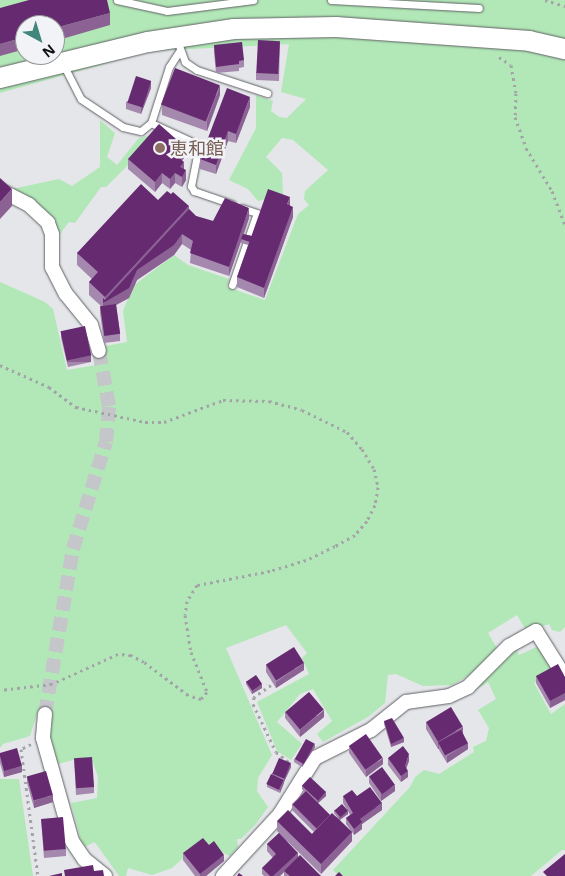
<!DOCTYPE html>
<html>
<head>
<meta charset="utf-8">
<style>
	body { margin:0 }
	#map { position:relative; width:565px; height:876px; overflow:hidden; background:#e4e6e9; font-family:"Noto Sans","Noto Sans JP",sans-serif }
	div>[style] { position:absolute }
	.green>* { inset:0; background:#b2e7b7 }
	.street-tunnel>* { height:14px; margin-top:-7px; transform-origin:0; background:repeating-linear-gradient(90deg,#c4c6c9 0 14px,transparent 0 21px) }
	.path>* { height:3px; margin-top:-1.5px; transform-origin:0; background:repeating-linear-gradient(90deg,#a3a4a7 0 2.5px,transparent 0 6.5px) }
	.roads { filter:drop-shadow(0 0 1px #5f6164) drop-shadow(0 0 1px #5f6164) }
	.lane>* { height:7px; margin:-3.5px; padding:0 3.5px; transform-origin:3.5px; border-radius:3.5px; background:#fff }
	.street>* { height:14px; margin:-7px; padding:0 7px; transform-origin:7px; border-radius:7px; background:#fff }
	.secondary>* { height:20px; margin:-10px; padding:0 10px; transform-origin:10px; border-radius:10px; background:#fff }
	.wall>* { inset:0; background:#a588ad }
	.shaded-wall>* { inset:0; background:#8c6295; transform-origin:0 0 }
	.building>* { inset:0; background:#662a71; transform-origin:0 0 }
	.dots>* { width:14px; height:14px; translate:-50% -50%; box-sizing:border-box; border:2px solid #f1f3f6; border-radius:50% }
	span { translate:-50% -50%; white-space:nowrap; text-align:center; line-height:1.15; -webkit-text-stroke:5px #f1f3f6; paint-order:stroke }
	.education-label { font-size:18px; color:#785e54 }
	.left { translate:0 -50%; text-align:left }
	.north { position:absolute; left:15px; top:15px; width:50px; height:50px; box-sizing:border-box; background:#f1f3f6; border:1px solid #97989a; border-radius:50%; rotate:141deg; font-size:14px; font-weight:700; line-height:20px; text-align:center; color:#0f1011 }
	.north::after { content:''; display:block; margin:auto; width:18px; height:22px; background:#40867d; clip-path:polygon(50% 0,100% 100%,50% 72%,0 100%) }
</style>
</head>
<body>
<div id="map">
	<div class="green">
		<i style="clip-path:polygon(evenodd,0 0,565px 0,565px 627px,560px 632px,552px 630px,549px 624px,527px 632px,517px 615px,488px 633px,498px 650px,470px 675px,452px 685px,423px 686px,396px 674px,388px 675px,385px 703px,368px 717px,323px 742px,317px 734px,332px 721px,313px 689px,300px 694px,277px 722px,302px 744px,291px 760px,277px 751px,257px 702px,309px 674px,302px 658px,307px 653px,286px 625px,226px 648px,272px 755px,258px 778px,257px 791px,268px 807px,256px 824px,241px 839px,237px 839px,238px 847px,230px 856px,201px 842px,172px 868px,152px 875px,128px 868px,126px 876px,119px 876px,97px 845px,94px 842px,83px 848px,71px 803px,97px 798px,98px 777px,93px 762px,77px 759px,58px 764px,48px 736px,51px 714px,38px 711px,30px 736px,3px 744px,0 748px,0 282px,45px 302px,53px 309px,67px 370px,103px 364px,101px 347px,127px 342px,123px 311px,133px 286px,174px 255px,188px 265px,229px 279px,227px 287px,265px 300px,298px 214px,309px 205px,304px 199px,305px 191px,328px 170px,293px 140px,282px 138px,266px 157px,282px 173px,283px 195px,258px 201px,248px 189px,229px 180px,256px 128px,256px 95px,273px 101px,271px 111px,279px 117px,287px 118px,306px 99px,281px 92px,289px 44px,151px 51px,0 93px,0 0,25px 25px,55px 25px,55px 55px,25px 55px,25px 25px)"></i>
		<i style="clip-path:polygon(100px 120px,115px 133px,107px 157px,117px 165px,139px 138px,151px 135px,128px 165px,106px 187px,101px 187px,75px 223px,69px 222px,55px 240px,12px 189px,59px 179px,72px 186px,100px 167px)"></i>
		<i style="clip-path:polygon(514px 645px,519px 655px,541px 645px,557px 669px,534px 683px,551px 714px,565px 704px,565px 850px,562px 850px,531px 876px,339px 876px,333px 870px,410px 787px,415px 777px,424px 770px,439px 774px,474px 752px,473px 747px,486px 741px,489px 728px,478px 710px,496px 699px,488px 682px,468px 695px,452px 701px,428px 707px,428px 701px,450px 698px)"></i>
		<i style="clip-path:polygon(0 779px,19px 779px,33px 876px,0 876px)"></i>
	</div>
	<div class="street-tunnel">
		<i style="left:45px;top:714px;width:167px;rotate:-80.4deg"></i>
		<i style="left:73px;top:549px;width:112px;rotate:-72.9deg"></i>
		<i style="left:106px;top:442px;width:36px;rotate:-85deg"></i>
		<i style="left:109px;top:406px;width:56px;rotate:-100.3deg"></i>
	</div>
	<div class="path">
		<i style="left:545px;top:0;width:21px;rotate:17deg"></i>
		<i style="left:499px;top:57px;width:14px;rotate:34deg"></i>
		<i style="left:511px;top:65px;width:28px;rotate:80deg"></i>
		<i style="left:516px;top:93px;width:24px;rotate:92deg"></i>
		<i style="left:515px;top:117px;width:33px;rotate:70deg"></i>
		<i style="left:526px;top:148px;width:50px;rotate:58.8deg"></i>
		<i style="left:552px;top:191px;width:36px;rotate:69deg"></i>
		<i style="left:0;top:365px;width:54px;rotate:24.2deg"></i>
		<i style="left:49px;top:387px;width:34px;rotate:37deg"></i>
		<i style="left:76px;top:407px;width:71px;rotate:12.3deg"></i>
		<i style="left:145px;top:422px;width:19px"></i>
		<i style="left:164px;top:422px;width:63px;rotate:-20.4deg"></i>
		<i style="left:223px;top:400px;width:46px;rotate:1.2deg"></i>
		<i style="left:269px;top:401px;width:34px;rotate:15deg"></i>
		<i style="left:302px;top:410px;width:50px;rotate:26.1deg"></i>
		<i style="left:347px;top:432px;width:23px;rotate:49deg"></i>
		<i style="left:362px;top:449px;width:23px;rotate:59deg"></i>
		<i style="left:374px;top:469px;width:18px;rotate:77deg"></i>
		<i style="left:378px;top:487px;width:18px;rotate:99deg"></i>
		<i style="left:375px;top:505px;width:18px;rotate:117deg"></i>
		<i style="left:367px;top:521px;width:18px;rotate:131deg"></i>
		<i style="left:355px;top:535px;width:23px;rotate:151deg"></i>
		<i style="left:335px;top:546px;width:32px;rotate:154deg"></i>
		<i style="left:306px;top:560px;width:38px;rotate:163deg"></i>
		<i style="left:270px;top:571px;width:74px;rotate:169.1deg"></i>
		<i style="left:197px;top:585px;width:19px;rotate:122deg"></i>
		<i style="left:187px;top:601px;width:14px;rotate:98deg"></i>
		<i style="left:185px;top:615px;width:37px;rotate:81deg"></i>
		<i style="left:191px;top:652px;width:43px;rotate:68.2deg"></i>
		<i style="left:207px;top:692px;width:9px;rotate:131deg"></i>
		<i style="left:201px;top:699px;width:14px;rotate:-163deg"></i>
		<i style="left:188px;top:695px;width:55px;rotate:-143.1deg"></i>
		<i style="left:144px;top:662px;width:15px;rotate:-152deg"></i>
		<i style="left:131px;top:655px;width:13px;rotate:-176deg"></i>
		<i style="left:118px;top:654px;width:72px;rotate:155.6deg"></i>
		<i style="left:52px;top:684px;width:52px;rotate:173.4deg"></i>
		<i style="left:271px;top:685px;width:21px;rotate:145deg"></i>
		<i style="left:254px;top:697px;width:7px;rotate:98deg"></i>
		<i style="left:253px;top:704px;width:53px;rotate:64.4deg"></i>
		<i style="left:276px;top:752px;width:18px;rotate:38deg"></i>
		<i style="left:31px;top:744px;width:11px;rotate:153deg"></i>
		<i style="left:21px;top:749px;width:128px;rotate:82.4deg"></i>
	</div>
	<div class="roads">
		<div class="lane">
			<i style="left:117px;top:0;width:51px;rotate:12.4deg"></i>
			<i style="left:167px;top:11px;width:87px;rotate:-7.3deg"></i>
			<i style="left:331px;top:0;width:148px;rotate:3.1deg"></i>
			<i style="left:177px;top:40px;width:23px;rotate:70deg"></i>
			<i style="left:185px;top:62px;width:14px;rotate:34deg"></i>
			<i style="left:197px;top:70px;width:74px;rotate:18.2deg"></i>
			<i style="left:63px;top:64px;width:39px;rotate:63deg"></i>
			<i style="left:81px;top:99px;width:50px;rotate:33.7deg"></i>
			<i style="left:123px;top:127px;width:18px;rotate:13deg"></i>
			<i style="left:141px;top:131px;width:13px;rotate:-39deg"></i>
			<i style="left:151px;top:123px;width:53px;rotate:24.6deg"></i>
			<i style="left:199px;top:145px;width:42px;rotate:101deg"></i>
			<i style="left:191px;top:186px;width:6px;rotate:59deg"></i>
			<i style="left:194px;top:191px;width:40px;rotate:18.9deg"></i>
			<i style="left:151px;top:123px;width:59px;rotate:-72.2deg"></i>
			<i style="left:169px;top:67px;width:20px;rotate:-57deg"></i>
			<i style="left:232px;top:285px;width:76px;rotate:-70.9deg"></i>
			<i style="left:257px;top:213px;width:16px;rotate:-162deg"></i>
		</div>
		<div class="street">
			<i style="left:0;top:190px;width:33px;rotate:27deg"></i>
			<i style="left:29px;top:205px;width:26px;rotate:43deg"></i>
			<i style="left:48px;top:223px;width:12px;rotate:70deg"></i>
			<i style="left:52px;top:234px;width:33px;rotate:90deg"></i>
			<i style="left:52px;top:267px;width:30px;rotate:63deg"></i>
			<i style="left:66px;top:294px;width:40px;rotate:51deg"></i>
			<i style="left:91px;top:325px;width:27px;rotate:73deg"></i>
			<i style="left:45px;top:714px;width:24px;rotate:95deg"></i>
			<i style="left:43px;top:738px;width:107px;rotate:74.3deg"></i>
			<i style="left:72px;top:841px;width:22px;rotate:56deg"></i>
			<i style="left:84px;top:859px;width:27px;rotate:39deg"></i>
			<i style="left:223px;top:876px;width:84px;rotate:-47.4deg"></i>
			<i style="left:280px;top:814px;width:66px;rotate:-58deg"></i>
			<i style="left:315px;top:758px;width:63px;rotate:-26.6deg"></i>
			<i style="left:371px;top:730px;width:45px;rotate:-38.7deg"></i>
			<i style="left:406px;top:702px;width:43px;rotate:-7.9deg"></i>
			<i style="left:449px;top:696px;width:21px;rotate:-25deg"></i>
			<i style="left:468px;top:687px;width:58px;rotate:-45deg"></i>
			<i style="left:509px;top:646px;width:31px;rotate:-29deg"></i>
			<i style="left:536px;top:631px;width:54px;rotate:57.8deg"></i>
		</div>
		<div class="secondary">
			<i style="left:0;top:78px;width:152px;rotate:-13.7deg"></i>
			<i style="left:148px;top:42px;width:87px;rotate:-8.6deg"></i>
			<i style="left:234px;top:29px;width:102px;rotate:-1.1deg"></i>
			<i style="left:336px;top:27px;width:194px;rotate:4.1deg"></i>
			<i style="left:529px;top:41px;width:37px;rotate:13deg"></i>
		</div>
	</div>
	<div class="wall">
		<i style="clip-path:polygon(280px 41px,279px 81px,256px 80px,256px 73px)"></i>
		<i style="clip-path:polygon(214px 45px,244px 60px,244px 67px,239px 68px,239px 71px,216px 73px,214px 52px)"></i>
		<i style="clip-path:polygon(151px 88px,141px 114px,126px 109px,126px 102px)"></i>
		<i style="clip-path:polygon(220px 95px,207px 131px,162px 115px,162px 105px)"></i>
		<i style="clip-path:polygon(250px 107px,236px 143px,228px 141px,216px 174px,200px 169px,200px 159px)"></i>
		<i style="clip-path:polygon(185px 157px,182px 160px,186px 180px,182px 187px,175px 183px,170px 189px,162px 183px,155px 192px,128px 169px,128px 159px)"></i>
		<i style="clip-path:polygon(158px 200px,189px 209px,196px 216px,213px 221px,249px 218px,244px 234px,252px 236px,290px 206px,293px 217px,264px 298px,237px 287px,237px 277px,248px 245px,241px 243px,241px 241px,229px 276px,190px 263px,191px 250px,182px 244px,174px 255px,137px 280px,129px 298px,116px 305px,120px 334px,120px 341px,104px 343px,100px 313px,100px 306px,101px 306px,89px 295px,89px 282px,92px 279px,77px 265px,77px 253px)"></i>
		<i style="clip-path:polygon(61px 332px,91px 362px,68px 367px,61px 338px)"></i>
		<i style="clip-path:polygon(266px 665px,304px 670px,276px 688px,266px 672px)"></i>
		<i style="clip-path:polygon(536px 676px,565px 677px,565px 700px,550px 708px,536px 683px)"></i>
		<i style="clip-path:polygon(246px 681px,262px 688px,252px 694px,246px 684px)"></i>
		<i style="clip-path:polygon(285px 712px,324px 717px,300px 737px,285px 718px)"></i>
		<i style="clip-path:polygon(384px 721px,404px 742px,391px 747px,384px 724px)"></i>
		<i style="clip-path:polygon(426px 722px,463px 733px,468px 749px,447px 763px,439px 750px,439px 749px,438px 749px,426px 729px)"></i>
		<i style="clip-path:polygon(315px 747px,302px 767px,294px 762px,294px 759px)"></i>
		<i style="clip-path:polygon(349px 747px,383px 764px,366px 777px,349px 753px)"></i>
		<i style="clip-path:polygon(0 753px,22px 772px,4px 777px,0 763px)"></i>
		<i style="clip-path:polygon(74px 758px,94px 787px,94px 793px,76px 795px)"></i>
		<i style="clip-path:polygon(388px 758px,409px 761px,406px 768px,408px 777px,401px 782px,388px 765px)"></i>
		<i style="clip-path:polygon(291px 767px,284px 782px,284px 781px,284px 783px,280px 793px,267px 787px,267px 784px,272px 775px,272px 773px)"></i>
		<i style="clip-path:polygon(27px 777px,53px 802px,34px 808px,27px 783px)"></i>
		<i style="clip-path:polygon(369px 777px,395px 791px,381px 801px,369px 783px)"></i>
		<i style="clip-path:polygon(evenodd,302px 786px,326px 796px,318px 803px,330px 815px,337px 817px,334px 813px,334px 810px,347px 810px,343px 803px,343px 796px,357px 796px,382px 810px,362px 824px,362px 829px,354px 835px,352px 832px,352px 841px,321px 874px,286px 840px,298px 857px,321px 876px,284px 876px,284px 872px,280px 876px,264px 876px,262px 874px,262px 868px,273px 858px,267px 851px,267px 844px,279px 833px,277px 831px,277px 821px,312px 834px,314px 832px,292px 810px,292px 804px,304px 792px,302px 789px,302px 786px,348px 811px,350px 815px,346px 818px,346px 824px,351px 831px,340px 820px,348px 814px,348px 811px)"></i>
		<i style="clip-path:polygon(41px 819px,66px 849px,66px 856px,44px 858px)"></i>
		<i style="clip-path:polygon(209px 845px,224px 861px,206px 876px,195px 876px,183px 860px,183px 853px)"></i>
	</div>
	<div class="shaded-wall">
		<i style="clip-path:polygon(110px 13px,110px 25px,55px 41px,55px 28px)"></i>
		<i style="clip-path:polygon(25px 37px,25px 49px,0 56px,0 44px)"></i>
		<i style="clip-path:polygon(151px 81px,151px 88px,141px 114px,141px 108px)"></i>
		<i style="clip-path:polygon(220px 85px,220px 95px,207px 131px,207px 121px)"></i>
		<i style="clip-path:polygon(250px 97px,250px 107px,236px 143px,236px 134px)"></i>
		<i style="clip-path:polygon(228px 131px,228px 141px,216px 174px,216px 165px)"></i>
		<i style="clip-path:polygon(185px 147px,185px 157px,177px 166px,177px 156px)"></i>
		<i style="clip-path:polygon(184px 162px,184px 172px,180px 177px,180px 167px)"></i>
		<i style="clip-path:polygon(186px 170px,186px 180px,182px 187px,182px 177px)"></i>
		<i style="clip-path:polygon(162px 173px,162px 183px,155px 192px,155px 182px)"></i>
		<i style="clip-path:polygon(175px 173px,175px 183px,170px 189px,170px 179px)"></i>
		<i style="clip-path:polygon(12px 189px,12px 206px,0 219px,0 202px)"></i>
		<i style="clip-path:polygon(290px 197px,290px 207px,287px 204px)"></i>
		<i style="clip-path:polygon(189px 206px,189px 218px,182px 234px,182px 244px,174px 255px,137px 280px,129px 298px,103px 312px,103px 303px,105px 302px,105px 297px)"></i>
		<i style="clip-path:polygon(293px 207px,293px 217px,264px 298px,264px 288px)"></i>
		<i style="clip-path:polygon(249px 208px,249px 218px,229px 276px,229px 267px)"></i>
		<i style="left:91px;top:355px;width:7px;height:24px;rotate:90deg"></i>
		<i style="clip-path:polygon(304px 663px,304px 670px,276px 688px,276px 682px)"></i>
		<i style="clip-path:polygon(262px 684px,262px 688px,252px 694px,252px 691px)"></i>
		<i style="clip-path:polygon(565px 693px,565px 700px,550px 708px,550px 701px)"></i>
		<i style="clip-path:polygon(324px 710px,324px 717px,300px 737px,300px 730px)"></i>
		<i style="clip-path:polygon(463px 727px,463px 733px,442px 747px,439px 744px,439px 749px,438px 749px,438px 742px)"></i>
		<i style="clip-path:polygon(404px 738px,404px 742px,391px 747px,391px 744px)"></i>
		<i style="clip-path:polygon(468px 743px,468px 749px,447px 763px,447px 756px)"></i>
		<i style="clip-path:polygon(315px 744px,315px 747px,302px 767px,302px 764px)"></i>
		<i style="clip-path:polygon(409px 754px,409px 761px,405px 772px,405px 766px)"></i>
		<i style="clip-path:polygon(383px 758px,383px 764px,366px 777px,366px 770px)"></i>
		<i style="clip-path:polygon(291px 763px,291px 767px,284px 782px,284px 778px)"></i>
		<i style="clip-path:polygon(22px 766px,22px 772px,4px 777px,4px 771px)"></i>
		<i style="clip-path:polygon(408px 771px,408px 777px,401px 782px,401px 776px)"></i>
		<i style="clip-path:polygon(284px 780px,284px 783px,280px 793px,280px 789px)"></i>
		<i style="clip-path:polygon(395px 785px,395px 791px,381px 801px,381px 794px)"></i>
		<i style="clip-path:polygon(326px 792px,326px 796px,317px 804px,317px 801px)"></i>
		<i style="clip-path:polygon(53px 795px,53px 802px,34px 808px,34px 801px)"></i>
		<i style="clip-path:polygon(382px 803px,382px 810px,362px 824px,362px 829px,354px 835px,354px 829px,360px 819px)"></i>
		<i style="clip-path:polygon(348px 811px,348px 814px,339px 820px,339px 817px)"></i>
		<i style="clip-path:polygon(352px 832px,352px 841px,321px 874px,321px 864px)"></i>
		<i style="clip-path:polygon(298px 853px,298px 860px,284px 871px,284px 872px,280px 876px,273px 876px)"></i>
		<i style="clip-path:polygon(224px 855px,224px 861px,206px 876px,200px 876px,200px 874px)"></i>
	</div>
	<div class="building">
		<i style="clip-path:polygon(29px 0,107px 0,110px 13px,55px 28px,55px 25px,25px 25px,25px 37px,0 44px,0 8px)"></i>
		<i style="left:258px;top:40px;width:22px;height:33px;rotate:3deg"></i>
		<i style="clip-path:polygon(242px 42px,244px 60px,239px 61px,239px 64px,216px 67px,214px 45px)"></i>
		<i style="left:175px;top:68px;width:48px;height:39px;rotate:21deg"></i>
		<i style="left:136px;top:76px;width:16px;height:28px;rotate:18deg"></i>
		<i style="clip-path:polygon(227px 88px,250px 97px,236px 134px,228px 131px,216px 165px,200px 159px)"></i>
		<i style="clip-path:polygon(159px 124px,185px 147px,177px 156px,184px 162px,180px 167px,186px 170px,182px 177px,175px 173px,170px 179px,162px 173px,155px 182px,128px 159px)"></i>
		<i style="clip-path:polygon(0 178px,12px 189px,0 202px)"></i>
		<i style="clip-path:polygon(141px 184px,158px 200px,167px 191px,171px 194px,173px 192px,189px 206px,105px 297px,89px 282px,98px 272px,77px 253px)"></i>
		<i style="clip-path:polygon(268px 189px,290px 197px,287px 204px,293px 207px,264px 288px,237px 277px)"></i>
		<i style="clip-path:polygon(225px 198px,249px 208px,229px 267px,190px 253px,193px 241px,182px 234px,174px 245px,137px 270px,129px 288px,103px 303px,103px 298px,105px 300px,189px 209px,196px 216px,213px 221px)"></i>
		<i style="clip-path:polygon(243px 234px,252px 236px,250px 242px,241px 239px)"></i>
		<i style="left:116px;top:304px;width:30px;height:16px;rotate:82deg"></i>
		<i style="left:85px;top:326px;width:30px;height:25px;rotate:78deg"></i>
		<i style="left:294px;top:647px;width:19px;height:33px;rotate:58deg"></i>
		<i style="clip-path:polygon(558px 664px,565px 677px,565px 693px,550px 701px,536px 676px)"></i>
		<i style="left:256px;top:675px;width:11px;height:12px;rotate:56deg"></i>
		<i style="left:309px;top:692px;width:23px;height:31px;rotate:50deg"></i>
		<i style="left:451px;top:707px;width:23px;height:29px;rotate:59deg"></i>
		<i style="clip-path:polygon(392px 718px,404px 738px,391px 744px,384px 721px)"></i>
		<i style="left:461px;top:730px;width:15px;height:26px;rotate:62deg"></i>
		<i style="left:366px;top:734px;width:29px;height:21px;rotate:55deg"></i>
		<i style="left:306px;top:739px;width:10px;height:23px;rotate:29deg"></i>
		<i style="clip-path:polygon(403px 746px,409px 754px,405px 766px,408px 771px,401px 776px,388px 758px)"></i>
		<i style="clip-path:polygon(17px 748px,22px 766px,4px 771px,0 756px,0 753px)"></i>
		<i style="left:92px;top:757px;width:30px;height:18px;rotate:86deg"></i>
		<i style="left:279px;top:758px;width:13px;height:17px;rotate:23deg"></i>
		<i style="left:382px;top:767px;width:22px;height:16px;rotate:54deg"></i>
		<i style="left:46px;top:771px;width:25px;height:20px;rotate:74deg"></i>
		<i style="left:271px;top:774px;width:14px;height:11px;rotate:25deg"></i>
		<i style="left:310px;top:777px;width:22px;height:12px;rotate:43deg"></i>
		<i style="clip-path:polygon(370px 787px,382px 803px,360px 819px,362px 822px,354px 829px,346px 818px,353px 813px,343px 796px,352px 790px,357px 796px)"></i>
		<i style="left:306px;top:791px;width:34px;height:19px;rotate:45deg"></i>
		<i style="left:342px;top:804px;width:9px;height:10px;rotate:49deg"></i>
		<i style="clip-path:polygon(288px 810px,312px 834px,332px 813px,352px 832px,321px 864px,277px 821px)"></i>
		<i style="left:63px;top:817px;width:32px;height:22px;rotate:85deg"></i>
		<i style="clip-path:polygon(279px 833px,298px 853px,273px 876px,270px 876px,262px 868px,276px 854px,267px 844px)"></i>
		<i style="clip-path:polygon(203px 838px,209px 845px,214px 841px,224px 855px,200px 874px,183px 853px)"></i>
		<i style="clip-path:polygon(565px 854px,565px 876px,547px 876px,543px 872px)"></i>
		<i style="clip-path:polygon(300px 855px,321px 876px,290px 876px,284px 871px)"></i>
		<i style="clip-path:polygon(93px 865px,94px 871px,103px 870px,104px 876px,65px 876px,64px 870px)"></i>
		<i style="clip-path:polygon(339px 872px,343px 876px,335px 876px)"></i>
		<i style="clip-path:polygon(62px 873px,62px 876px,49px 876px)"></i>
		<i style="clip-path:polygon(239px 873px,243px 876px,237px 876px)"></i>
	</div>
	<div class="dots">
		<i style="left:160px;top:148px;background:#8d6e63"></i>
	</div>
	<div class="education-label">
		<span class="left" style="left:170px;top:148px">恵和館</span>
	</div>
	<div class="north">N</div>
</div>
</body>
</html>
